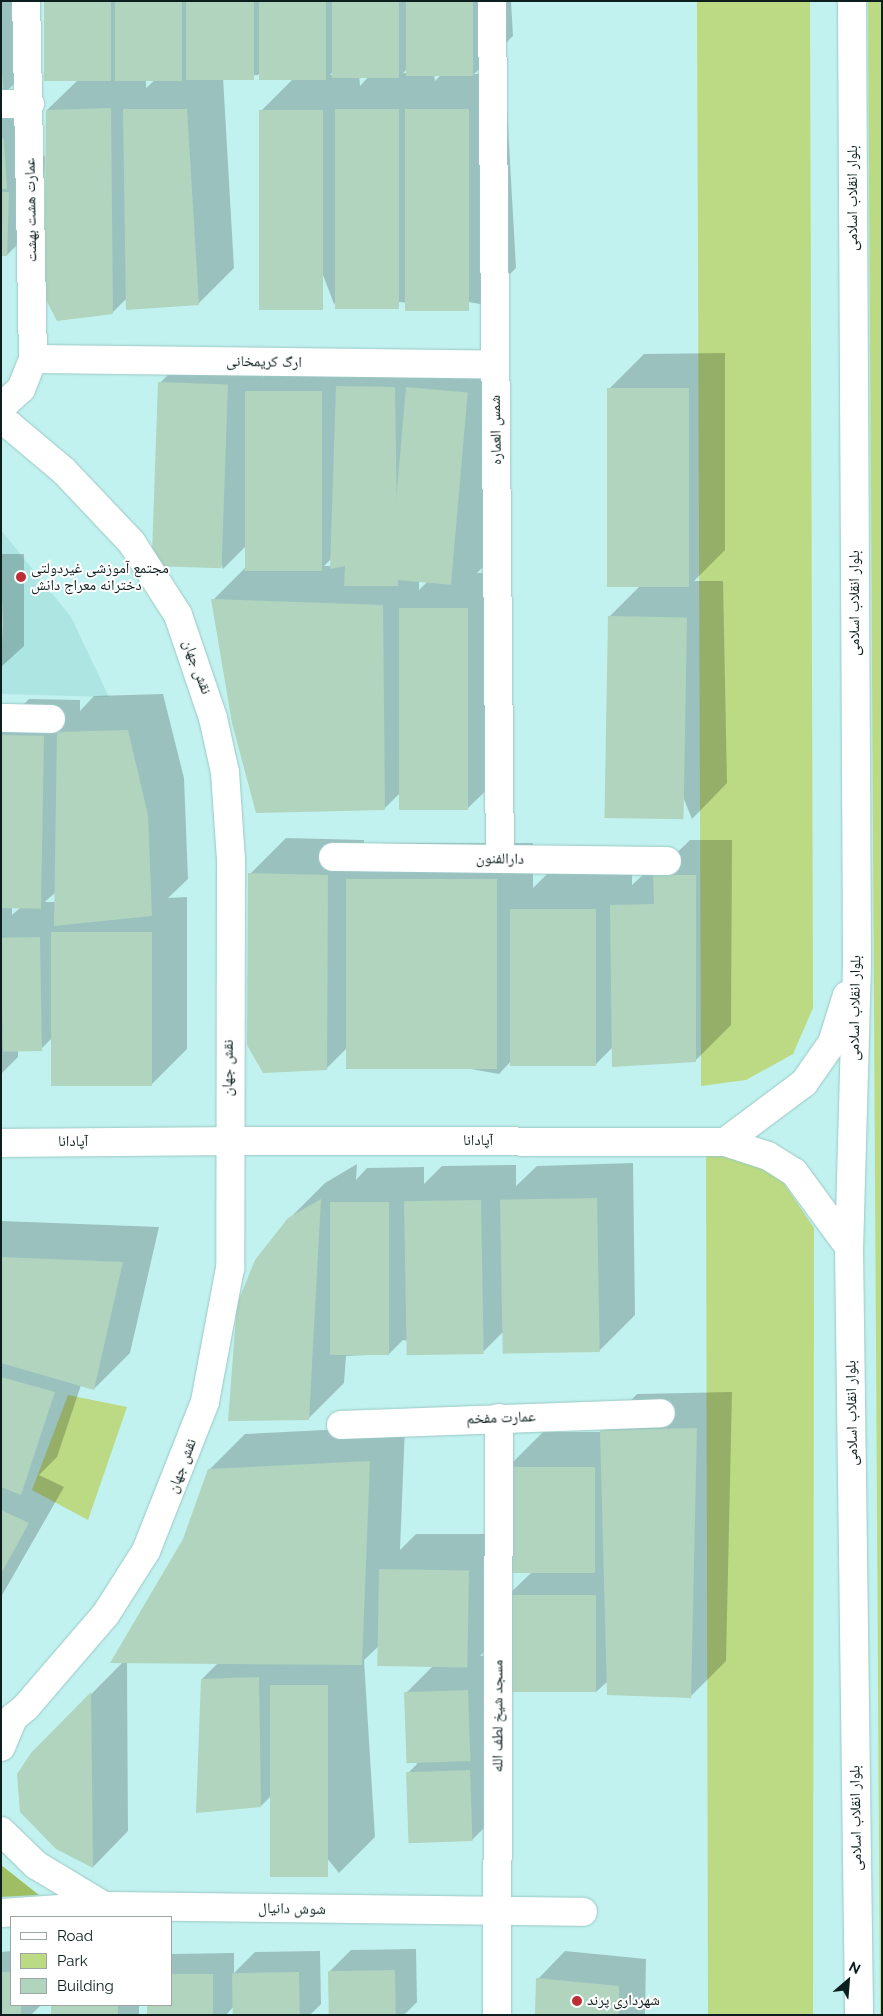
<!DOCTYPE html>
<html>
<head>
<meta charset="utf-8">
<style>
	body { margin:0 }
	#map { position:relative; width:883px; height:2016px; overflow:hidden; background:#c2f2ef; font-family:Raleway,"Noto Naskh Arabic",sans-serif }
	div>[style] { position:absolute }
	.built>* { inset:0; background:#ace5e2 }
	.green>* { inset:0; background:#bbda83 }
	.forest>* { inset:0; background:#9fbe63 }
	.shadow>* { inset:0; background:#0003; transform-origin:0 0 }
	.building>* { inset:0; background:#b0d4be; transform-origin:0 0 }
	.roads { filter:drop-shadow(0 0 1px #99c8c5) drop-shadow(0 0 1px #99c8c5) }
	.street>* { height:28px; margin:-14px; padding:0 14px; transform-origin:14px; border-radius:14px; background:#fff }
	.secondary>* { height:28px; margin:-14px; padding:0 14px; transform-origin:14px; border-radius:14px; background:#fff }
	.dots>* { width:14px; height:14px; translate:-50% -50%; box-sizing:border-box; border:2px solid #fff; border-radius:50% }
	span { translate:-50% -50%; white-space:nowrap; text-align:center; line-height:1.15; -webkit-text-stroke:4px #fff; paint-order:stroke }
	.street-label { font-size:15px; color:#0c1f1e }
	.poi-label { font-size:15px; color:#0c1f1e }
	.left { translate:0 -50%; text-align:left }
	.frame { position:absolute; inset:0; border:2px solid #0c1f1e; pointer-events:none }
	.legend { position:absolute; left:10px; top:1916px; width:162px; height:90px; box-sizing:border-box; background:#fff; border:1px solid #9ea5a5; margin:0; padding:6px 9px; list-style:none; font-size:15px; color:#0c1f1e }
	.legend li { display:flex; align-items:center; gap:10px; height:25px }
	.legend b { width:25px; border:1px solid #9ea5a5 }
	.north { position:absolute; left:823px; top:1956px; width:50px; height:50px; -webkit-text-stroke:4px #fff; paint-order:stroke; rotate:27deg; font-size:14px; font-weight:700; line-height:20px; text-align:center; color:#0c1f1e }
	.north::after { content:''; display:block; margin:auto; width:18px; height:22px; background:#0c1f1e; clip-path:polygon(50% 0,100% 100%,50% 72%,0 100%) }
</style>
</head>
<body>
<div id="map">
	<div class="built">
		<i style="clip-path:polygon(1px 530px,71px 617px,109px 697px,1px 694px)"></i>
	</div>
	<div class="green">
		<i style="clip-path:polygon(697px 1px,810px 1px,813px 1008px,793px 1054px,746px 1080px,701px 1086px)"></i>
		<i style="clip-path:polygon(868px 1px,882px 1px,882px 2015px,880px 2015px)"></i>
		<i style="clip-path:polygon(706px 1153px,744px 1156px,783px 1182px,814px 1228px,813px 2015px,708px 2015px)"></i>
		<i style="clip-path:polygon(68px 1395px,127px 1407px,88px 1520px,32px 1490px)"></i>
	</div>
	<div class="forest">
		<i style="clip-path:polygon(1px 1865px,39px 1895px,1px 1897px)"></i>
	</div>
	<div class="shadow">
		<i style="clip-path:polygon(1px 1px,38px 1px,39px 59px,6px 92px,38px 157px,45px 156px,43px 219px,7px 255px,1px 255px)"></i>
		<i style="clip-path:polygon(evenodd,46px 1px,511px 1px,513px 36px,474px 74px,505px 73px,516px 268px,480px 304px,419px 293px,409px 303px,342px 296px,334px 304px,261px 111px,295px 77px,262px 70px,258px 75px,223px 77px,234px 268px,198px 304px,127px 298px,112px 313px,47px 110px,79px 79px,46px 1px,409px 67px,409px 73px,403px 73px,409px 67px,46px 1px,335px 69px,335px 75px,330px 75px,335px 69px,46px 1px,443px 73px,435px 81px,434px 74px,443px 73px,46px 1px,359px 75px,370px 75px,360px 86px,359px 75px,46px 1px,146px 78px,157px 78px,146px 88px,146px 78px)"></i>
		<i style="clip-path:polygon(evenodd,195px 347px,264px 350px,263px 377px,282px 358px,503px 356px,507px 543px,477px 573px,503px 573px,504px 773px,468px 808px,400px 793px,384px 809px,213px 600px,246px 567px,246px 546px,223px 569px,160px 383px,195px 347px,332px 558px,332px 566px,324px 566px,332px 558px,195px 347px,419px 579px,430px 579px,419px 590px,419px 579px)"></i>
		<i style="clip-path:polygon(725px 353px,725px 550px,694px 581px,723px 581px,727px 783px,692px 819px,609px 617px,639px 587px,608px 390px,644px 354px)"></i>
		<i style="clip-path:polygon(1px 554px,24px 554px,24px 646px,1px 667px)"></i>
		<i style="clip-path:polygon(evenodd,163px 694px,184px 778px,188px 879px,168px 898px,187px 897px,187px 1049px,151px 1085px,53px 1037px,41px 1049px,18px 1051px,18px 1057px,1px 1074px,1px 727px,29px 699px,80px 700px,80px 711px,94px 696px,163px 694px,56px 892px,55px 902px,45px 902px,48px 899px,56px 892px,163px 694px,12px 907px,21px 907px,12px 915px,12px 907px)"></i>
		<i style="clip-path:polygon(286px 838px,364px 840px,364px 863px,383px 843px,533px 843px,533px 888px,547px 874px,632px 873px,632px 885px,648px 870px,660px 869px,690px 840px,732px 840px,731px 1025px,695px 1061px,613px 1047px,595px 1065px,512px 1060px,499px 1074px,348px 1047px,327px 1068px,250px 874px)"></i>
		<i style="clip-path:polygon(633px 1163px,635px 1315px,599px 1351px,502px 1333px,482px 1353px,403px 1340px,389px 1354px,346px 1356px,344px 1383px,308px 1419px,289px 1219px,325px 1183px,357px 1164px,356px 1180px,367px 1168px,424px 1167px,424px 1184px,442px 1166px,516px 1165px,516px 1186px,537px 1166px)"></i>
		<i style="clip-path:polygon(1px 1221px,159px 1227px,130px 1353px,94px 1389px,81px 1385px,57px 1457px,39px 1475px,64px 1487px,1px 1597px)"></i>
		<i style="clip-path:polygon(732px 1392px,726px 1661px,690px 1697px,608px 1681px,596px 1692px,508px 1595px,531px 1573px,507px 1468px,543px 1432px,602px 1432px,637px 1394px)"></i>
		<i style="clip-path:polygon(405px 1426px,400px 1550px,416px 1534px,504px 1534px,504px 1631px,480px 1656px,503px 1654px,508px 1804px,472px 1840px,407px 1774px,417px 1764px,405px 1694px,433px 1666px,380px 1645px,364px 1660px,375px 1837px,339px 1873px,274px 1793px,261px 1806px,202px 1679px,219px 1662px,127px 1662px,128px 1831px,93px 1867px,32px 1754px,123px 1662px,185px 1540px,209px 1470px,245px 1434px)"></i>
		<i style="clip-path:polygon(416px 1949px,417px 2002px,404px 2015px,330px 2015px,330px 1971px,351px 1950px)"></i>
		<i style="clip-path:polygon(11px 1951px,11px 2005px,41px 2005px,31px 2015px,1px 2015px,1px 1952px)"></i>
		<i style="clip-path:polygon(320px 1951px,321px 2004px,310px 2015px,234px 2015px,234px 2006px,226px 2015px,148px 2015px,148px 2005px,171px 2005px,171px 1954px,234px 1953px,234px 1973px,255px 1952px)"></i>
		<i style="clip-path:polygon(565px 1951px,646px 1959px,645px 2015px,536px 2015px,538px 1979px)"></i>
		<i style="left:52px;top:2005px;width:87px;height:10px"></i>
	</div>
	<div class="building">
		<i style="left:44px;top:1px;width:67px;height:80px"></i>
		<i style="left:115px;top:1px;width:67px;height:80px"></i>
		<i style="left:186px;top:1px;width:68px;height:79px"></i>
		<i style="left:259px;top:1px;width:67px;height:79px"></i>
		<i style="left:332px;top:1px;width:67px;height:77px"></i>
		<i style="left:406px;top:1px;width:67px;height:75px"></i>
		<i style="clip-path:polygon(1px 60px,4px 96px,1px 96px)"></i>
		<i style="clip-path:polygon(111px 108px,113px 314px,57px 321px,44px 296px,46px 110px)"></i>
		<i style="clip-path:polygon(123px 109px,187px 109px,199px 305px,126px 310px)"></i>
		<i style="left:335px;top:109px;width:64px;height:200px"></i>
		<i style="left:405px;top:109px;width:64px;height:202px"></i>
		<i style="left:259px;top:110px;width:64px;height:200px"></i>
		<i style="clip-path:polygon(1px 137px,4px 140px,7px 189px,1px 189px)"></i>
		<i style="clip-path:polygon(1px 192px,9px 192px,7px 256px,1px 256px)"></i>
		<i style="left:158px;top:382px;width:70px;height:184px;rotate:2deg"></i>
		<i style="clip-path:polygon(336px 386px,395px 387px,398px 586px,344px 586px,345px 566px,330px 569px)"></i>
		<i style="left:406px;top:387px;width:62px;height:193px;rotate:5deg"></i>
		<i style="left:689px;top:388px;width:199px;height:82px;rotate:90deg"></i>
		<i style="left:322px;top:391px;width:180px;height:77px;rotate:90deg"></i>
		<i style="clip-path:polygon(1px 575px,3px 622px,1px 669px)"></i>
		<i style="clip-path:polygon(211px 599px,383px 605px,385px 810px,256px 813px,232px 723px)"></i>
		<i style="left:399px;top:608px;width:69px;height:202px"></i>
		<i style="left:608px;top:616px;width:79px;height:202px;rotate:1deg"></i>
		<i style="clip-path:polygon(128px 730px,148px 815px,152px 916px,54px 926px,57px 732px)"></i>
		<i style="left:1px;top:735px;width:43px;height:173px;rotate:1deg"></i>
		<i style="clip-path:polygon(248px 873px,328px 875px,327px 1070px,263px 1073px,247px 1045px)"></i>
		<i style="clip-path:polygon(653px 875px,696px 875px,696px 1062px,612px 1067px,610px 905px,654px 904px)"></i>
		<i style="left:346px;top:879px;width:151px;height:190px"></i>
		<i style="left:596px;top:909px;width:157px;height:86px;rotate:90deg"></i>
		<i style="left:152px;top:932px;width:154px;height:101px;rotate:90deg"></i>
		<i style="left:40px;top:937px;width:114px;height:39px;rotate:89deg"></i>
		<i style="left:597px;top:1198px;width:154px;height:97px;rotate:89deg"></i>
		<i style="clip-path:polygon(321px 1199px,309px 1420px,228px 1421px,237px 1304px,255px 1260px,288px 1218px)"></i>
		<i style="left:481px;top:1200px;width:154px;height:77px;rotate:89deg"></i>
		<i style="left:389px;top:1202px;width:153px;height:59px;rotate:90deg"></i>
		<i style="clip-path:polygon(1px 1257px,123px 1262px,94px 1390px,1px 1363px)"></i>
		<i style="clip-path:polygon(1px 1377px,55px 1392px,21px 1495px,1px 1487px)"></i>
		<i style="clip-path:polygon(697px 1428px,691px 1698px,607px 1695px,600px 1430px)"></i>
		<i style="clip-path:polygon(370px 1461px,362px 1665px,110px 1663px,183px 1539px,208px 1469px)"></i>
		<i style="left:506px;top:1467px;width:89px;height:106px"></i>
		<i style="clip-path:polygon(1px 1510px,29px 1523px,1px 1574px)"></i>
		<i style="left:379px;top:1569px;width:90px;height:97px;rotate:1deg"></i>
		<i style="left:506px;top:1595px;width:90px;height:97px"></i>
		<i style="clip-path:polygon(259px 1677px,261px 1807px,196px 1813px,201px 1679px)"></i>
		<i style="left:270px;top:1685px;width:58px;height:192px"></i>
		<i style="left:468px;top:1690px;width:71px;height:64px;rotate:88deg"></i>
		<i style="clip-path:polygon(91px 1692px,93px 1868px,56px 1849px,20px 1812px,17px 1774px,31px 1753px)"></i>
		<i style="left:470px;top:1770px;width:71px;height:64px;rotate:88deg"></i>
		<i style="left:395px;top:1970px;width:45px;height:67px;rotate:89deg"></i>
		<i style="clip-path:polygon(1px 1972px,11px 1972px,11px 2005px,21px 2005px,21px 2015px,1px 2015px)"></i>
		<i style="left:299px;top:1972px;width:43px;height:67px;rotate:89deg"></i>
		<i style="clip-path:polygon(171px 1974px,213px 1974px,213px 2015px,147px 2015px,147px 2005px,171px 2005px)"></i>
		<i style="clip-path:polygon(536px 1978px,619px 1986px,619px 2015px,535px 2015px)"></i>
		<i style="left:51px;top:2005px;width:67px;height:10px"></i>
	</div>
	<div class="roads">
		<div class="street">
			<i style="left:492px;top:1px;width:858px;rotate:89.47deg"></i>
			<i style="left:1px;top:104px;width:29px"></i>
			<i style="left:33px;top:359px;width:462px;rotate:0.7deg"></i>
			<i style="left:1px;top:407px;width:27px;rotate:-42deg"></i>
			<i style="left:21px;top:389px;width:32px;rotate:-68deg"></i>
			<i style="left:33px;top:359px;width:358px;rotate:-91.1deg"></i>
			<i style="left:1px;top:718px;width:50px;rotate:1.1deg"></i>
			<i style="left:333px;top:857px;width:334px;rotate:0.7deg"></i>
			<i style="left:1px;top:1143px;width:226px;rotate:-0.5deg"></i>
			<i style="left:341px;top:1425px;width:320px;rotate:-2.1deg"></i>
			<i style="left:1px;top:1747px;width:33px;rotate:-67deg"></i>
			<i style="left:1px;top:1831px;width:49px;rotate:44.2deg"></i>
			<i style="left:36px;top:1865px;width:79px;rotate:31.1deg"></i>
			<i style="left:1px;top:1913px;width:103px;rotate:-3.9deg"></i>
			<i style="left:104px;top:1906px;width:479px;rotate:0.7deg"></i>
			<i style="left:497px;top:2015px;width:597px;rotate:-89.81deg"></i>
		</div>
		<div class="secondary">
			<i style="left:852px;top:1px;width:964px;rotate:89.7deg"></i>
			<i style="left:857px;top:965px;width:282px;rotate:91.6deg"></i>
			<i style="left:849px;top:1247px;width:768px;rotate:89.25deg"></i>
			<i style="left:1px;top:418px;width:82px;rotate:40.1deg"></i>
			<i style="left:64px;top:471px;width:99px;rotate:46.6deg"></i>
			<i style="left:132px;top:543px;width:85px;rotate:57.4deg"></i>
			<i style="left:178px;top:615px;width:109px;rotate:71.2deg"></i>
			<i style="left:213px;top:718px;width:55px;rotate:77.5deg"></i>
			<i style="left:225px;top:772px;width:87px;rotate:86.1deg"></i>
			<i style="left:231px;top:859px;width:409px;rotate:90.1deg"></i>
			<i style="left:230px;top:1268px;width:136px;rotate:100.6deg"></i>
			<i style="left:205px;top:1402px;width:160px;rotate:111.6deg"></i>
			<i style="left:146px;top:1551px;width:75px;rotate:122.4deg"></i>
			<i style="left:106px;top:1614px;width:123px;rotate:130.7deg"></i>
			<i style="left:26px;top:1707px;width:33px;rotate:140deg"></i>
			<i style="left:227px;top:1141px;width:498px;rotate:0.1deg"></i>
			<i style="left:725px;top:1142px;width:99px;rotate:-36.8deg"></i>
			<i style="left:804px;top:1083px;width:49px;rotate:-55deg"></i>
			<i style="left:832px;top:1043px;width:50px;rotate:-72.6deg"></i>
			<i style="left:725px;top:1142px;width:45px;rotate:18deg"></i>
			<i style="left:768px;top:1156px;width:31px;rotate:32deg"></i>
			<i style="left:794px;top:1172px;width:93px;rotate:53.7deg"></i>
		</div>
	</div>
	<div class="dots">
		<i style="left:21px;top:577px;background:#be2e37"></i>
		<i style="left:577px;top:2001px;background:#be2e37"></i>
	</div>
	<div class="street-label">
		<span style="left:853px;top:198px;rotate:-90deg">بلوار انقلاب اسلامی</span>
		<span style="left:31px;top:210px;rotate:-91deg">عمارت هشت بهشت</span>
		<span style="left:264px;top:362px;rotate:1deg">ارگ کریمخانی</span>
		<span style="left:496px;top:430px;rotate:-91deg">شمس العماره</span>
		<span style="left:855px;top:603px;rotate:-90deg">بلوار انقلاب اسلامی</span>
		<span style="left:197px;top:667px;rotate:70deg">نقش جهان</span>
		<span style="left:500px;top:859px;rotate:1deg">دارالفنون</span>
		<span style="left:855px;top:1008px;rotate:-89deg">بلوار انقلاب اسلامی</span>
		<span style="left:228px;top:1068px;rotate:-89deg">نقش جهان</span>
		<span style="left:478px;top:1141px">آپادانا</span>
		<span style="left:73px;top:1142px">آپادانا</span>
		<span style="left:852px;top:1413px;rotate:-91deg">بلوار انقلاب اسلامی</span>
		<span style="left:501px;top:1418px;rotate:-2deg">عمارت مفخم</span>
		<span style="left:182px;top:1466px;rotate:-69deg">نقش جهان</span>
		<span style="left:498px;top:1716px;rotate:-90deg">مسجد شیخ لطف الله</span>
		<span style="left:856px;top:1818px;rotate:-91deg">بلوار انقلاب اسلامی</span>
		<span style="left:292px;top:1909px;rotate:1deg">شوش دانیال</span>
	</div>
	<div class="poi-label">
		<span class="left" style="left:31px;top:577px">مجتمع آموزشی غیردولتی<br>دخترانه معراج دانش</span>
		<span class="left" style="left:587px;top:2001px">شهرداری پرند</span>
	</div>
	<div class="frame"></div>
	<ul class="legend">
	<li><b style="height:6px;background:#fff"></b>Road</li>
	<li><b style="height:14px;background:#bbda83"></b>Park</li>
	<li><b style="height:14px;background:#b0d4be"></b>Building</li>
	</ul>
	<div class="north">N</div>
</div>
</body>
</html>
